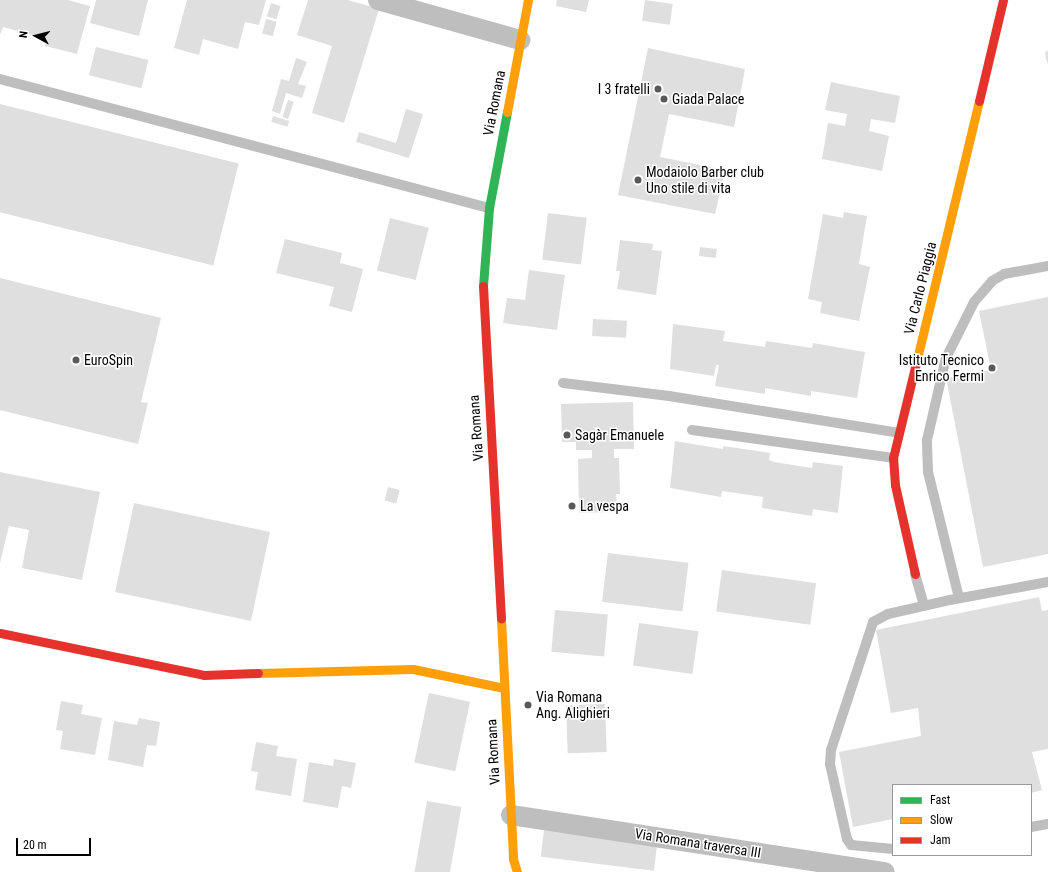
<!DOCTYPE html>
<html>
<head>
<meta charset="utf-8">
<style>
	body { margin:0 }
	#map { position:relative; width:1048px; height:872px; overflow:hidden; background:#fff; font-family:"Roboto Condensed",sans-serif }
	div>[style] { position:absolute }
	.building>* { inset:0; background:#dfdfdf; transform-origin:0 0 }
	.lane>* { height:10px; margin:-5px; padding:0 5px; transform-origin:5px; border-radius:5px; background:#bebebe }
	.street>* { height:20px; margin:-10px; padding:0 10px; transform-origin:10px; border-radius:10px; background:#bebebe }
	.fast>* { height:9px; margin:-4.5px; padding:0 4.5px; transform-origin:4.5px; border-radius:4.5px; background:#30b455 }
	.slow>* { height:9px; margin:-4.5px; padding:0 4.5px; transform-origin:4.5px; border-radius:4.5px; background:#ff9f0a }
	.jam>* { height:9px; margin:-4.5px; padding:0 4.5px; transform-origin:4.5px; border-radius:4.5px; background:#e5322d }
	.dots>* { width:11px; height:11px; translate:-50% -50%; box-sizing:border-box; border:2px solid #fff; border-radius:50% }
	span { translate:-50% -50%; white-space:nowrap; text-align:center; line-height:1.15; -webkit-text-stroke:3px #fff; paint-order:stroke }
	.poi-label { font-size:14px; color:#000 }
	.right { translate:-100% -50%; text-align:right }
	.left { translate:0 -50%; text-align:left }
	.street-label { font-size:14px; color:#000 }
	.legend { position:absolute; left:892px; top:784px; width:140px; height:72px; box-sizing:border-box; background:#fff; border:1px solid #999; margin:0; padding:5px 7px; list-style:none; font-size:12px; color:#000 }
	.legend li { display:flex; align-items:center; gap:8px; height:20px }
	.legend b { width:20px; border:1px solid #999 }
	.north { position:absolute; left:16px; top:16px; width:40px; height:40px; -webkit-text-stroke:3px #fff; paint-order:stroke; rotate:277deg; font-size:11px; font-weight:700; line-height:16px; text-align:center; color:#000 }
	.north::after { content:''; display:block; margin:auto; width:14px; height:18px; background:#000; clip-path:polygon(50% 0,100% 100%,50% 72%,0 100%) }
	.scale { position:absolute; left:16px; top:838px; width:75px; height:18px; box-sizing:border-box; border:2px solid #000; border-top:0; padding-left:5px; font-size:12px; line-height:14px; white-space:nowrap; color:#000; -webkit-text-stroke:3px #fff; paint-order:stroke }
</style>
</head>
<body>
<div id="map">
	<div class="building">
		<i style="clip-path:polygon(0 0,68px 0,90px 6px,77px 54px,45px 46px,47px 39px,3px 27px,0 35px)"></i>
		<i style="clip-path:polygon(96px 0,148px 0,139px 36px,90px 23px)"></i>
		<i style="clip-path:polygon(187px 0,266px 0,259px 25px,245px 22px,238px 49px,203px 39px,199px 55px,174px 48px)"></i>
		<i style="clip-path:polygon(308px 0,348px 0,379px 9px,344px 123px,312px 113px,332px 46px,297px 35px)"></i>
		<i style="clip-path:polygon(557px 0,589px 0,586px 12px,556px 6px)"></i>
		<i style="left:645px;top:0;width:28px;height:21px;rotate:8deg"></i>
		<i style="left:271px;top:3px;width:10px;height:14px;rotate:17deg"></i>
		<i style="left:266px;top:19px;width:11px;height:15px;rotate:15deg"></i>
		<i style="left:96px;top:47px;width:54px;height:29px;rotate:14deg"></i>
		<i style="clip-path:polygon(648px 48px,745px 69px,734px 127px,669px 114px,660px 157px,725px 170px,715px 214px,618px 195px)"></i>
		<i style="clip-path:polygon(1048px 51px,1048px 63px,1047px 63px,1045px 52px)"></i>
		<i style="clip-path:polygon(296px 58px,307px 62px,298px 84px,306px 86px,302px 98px,286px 93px,280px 114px,272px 111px,281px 79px,289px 81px)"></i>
		<i style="clip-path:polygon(831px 82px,900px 96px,895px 123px,871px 119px,869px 131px,889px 136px,882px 171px,822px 159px,828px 123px,845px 126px,847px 114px,825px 110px)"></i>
		<i style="left:288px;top:100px;width:6px;height:18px;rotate:18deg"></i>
		<i style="left:0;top:104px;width:246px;height:105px;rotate:14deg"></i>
		<i style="clip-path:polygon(406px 109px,423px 114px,409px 158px,356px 142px,359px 132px,396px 143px)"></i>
		<i style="left:273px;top:116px;width:17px;height:6px;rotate:17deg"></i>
		<i style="clip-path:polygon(844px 212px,867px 216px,859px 264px,870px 267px,859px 321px,820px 313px,822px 302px,808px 299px,823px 214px,843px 218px)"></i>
		<i style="left:548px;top:213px;width:39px;height:47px;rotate:7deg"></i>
		<i style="left:390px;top:218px;width:40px;height:54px;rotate:14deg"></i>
		<i style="clip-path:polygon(285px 239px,342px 253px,340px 263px,363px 269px,352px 312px,329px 306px,334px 287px,276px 273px)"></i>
		<i style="clip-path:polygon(620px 240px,653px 244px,652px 250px,662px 251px,656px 295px,617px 289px,620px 271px,616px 271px)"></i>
		<i style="left:700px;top:247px;width:17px;height:9px;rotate:7deg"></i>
		<i style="clip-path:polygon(529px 270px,565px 275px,557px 330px,503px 323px,507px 298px,525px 300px)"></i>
		<i style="clip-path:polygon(0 278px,161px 318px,141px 402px,148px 403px,138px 444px,0 410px)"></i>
		<i style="clip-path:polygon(1048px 297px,1048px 554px,983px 567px,946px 378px,991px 370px,979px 311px)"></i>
		<i style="left:593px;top:319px;width:34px;height:17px;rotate:3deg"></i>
		<i style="clip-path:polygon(673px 324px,725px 331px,723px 341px,765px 347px,766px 341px,812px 348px,813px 343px,865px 352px,857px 398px,811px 391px,811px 396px,765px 388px,765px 394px,715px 386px,719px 365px,716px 365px,714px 376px,670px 369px)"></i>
		<i style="clip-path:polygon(633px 402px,634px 449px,614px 449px,614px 458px,619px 458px,620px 494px,616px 494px,617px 512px,579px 513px,578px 459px,592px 458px,592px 450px,576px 450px,576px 442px,562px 442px,561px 404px)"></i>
		<i style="clip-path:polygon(675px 441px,723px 449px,723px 446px,770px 453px,769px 460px,774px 462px,812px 468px,813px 462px,843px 466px,838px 513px,813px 509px,812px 516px,762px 508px,763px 497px,722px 491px,721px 497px,670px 488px)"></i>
		<i style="clip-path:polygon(0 472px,100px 492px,82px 580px,22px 568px,29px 530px,9px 526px,0 563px)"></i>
		<i style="left:388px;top:487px;width:12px;height:14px;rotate:14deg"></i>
		<i style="left:134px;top:503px;width:139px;height:91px;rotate:12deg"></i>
		<i style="left:608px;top:553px;width:81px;height:49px;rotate:7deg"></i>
		<i style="left:722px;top:570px;width:95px;height:42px;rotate:8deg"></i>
		<i style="clip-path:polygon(1039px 597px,1042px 611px,1048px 610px,1048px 749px,1032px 752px,1042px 790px,1031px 793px,1031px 785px,893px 785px,893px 819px,853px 827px,839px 752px,921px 736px,918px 708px,891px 713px,876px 630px)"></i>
		<i style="left:555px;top:610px;width:53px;height:42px;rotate:5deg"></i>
		<i style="left:639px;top:623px;width:60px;height:43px;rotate:8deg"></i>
		<i style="left:429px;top:693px;width:42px;height:71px;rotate:12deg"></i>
		<i style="clip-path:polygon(61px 701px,83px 705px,81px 714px,102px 718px,95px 755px,60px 749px,63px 731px,56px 730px)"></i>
		<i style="left:605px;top:704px;width:48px;height:39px;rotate:88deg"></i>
		<i style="clip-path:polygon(139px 718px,160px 722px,156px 746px,147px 745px,143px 767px,108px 760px,114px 721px,137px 725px)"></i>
		<i style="clip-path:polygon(256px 742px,278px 746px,276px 756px,297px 759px,291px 796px,255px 790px,258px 772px,251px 771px)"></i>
		<i style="clip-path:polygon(334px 759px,356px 763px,351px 788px,342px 786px,338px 808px,303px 802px,309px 762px,333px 766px)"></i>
		<i style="left:427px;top:801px;width:35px;height:72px;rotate:10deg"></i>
		<i style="left:544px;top:830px;width:114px;height:27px;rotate:7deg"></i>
	</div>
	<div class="lane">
		<i style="left:0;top:79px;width:506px;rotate:14.78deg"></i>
		<i style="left:563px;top:383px;width:107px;rotate:7deg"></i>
		<i style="left:669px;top:396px;width:233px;rotate:9.1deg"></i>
		<i style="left:692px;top:430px;width:203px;rotate:7.9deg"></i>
		<i style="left:915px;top:574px;width:33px;rotate:74deg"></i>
		<i style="left:959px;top:598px;width:130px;rotate:-103.8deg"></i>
		<i style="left:928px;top:472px;width:32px;rotate:-92deg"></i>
		<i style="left:927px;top:440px;width:84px;rotate:-77deg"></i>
		<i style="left:946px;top:358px;width:63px;rotate:-63.4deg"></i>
		<i style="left:974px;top:302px;width:28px;rotate:-49deg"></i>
		<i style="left:992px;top:281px;width:14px;rotate:-30deg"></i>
		<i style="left:1004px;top:274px;width:45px;rotate:-10.3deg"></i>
		<i style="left:1031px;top:827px;width:17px;rotate:-10deg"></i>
		<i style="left:893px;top:849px;width:42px;rotate:-174.6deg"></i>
		<i style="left:851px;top:845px;width:7px;rotate:-124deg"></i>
		<i style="left:847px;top:839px;width:77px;rotate:-102.8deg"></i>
		<i style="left:830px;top:764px;width:14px;rotate:-86deg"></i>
		<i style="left:831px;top:750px;width:135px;rotate:-71.8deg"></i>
		<i style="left:873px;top:622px;width:17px;rotate:-28deg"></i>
		<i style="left:888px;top:614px;width:64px;rotate:-12.7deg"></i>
		<i style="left:950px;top:600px;width:100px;rotate:-10.4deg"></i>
	</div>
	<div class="street">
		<i style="left:378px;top:0;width:148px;rotate:15.7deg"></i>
		<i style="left:511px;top:815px;width:378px;rotate:8.7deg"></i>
	</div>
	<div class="fast">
		<i style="left:483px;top:286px;width:78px;rotate:-85.6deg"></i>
		<i style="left:489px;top:208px;width:98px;rotate:-79.4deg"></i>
	</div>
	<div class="slow">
		<i style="left:507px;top:112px;width:114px;rotate:-79.4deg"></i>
		<i style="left:917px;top:359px;width:265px;rotate:-76.5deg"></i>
		<i style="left:501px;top:619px;width:240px;rotate:87.1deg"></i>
		<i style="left:513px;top:859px;width:14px;rotate:73deg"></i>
		<i style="left:258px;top:673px;width:155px;rotate:-1.5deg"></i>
		<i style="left:413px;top:669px;width:93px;rotate:11.8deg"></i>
	</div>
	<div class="jam">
		<i style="left:979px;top:101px;width:104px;rotate:-76.6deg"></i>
		<i style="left:483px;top:286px;width:333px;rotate:86.9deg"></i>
		<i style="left:915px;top:574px;width:91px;rotate:-102.7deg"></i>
		<i style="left:895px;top:485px;width:27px;rotate:-94deg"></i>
		<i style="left:893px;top:458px;width:102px;rotate:-76.4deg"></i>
		<i style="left:0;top:633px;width:208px;rotate:11.6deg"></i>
		<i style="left:204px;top:675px;width:54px;rotate:-2.1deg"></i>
	</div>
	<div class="dots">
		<i style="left:658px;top:89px;background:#595959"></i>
		<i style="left:664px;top:99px;background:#595959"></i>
		<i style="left:638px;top:180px;background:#595959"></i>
		<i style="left:76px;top:360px;background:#595959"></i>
		<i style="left:992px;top:368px;background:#595959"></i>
		<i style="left:567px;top:435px;background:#595959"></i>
		<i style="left:572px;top:506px;background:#595959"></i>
		<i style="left:528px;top:705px;background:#595959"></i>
	</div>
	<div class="poi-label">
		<span class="right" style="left:650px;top:89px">I 3 fratelli</span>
		<span class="left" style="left:672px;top:99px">Giada Palace</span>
		<span class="left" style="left:646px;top:180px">Modaiolo Barber club<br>Uno stile di vita</span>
		<span class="left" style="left:84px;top:360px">EuroSpin</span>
		<span class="right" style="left:984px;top:368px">Istituto Tecnico<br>Enrico Fermi</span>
		<span class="left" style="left:575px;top:435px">Sagàr Emanuele</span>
		<span class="left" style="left:580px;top:506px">La vespa</span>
		<span class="left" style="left:536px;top:705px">Via Romana<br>Ang. Alighieri</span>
	</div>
	<div class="street-label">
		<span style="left:494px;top:103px;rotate:-79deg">Via Romana</span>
		<span style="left:920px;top:288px;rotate:-76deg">Via Carlo Piaggia</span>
		<span style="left:476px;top:428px;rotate:-94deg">Via Romana</span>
		<span style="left:493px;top:752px;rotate:-93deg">Via Romana</span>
		<span style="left:698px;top:843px;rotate:9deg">Via Romana traversa III</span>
	</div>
	<ul class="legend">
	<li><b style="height:5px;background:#30b455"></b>Fast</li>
	<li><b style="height:5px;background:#ff9f0a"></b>Slow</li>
	<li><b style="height:5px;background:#e5322d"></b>Jam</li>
	</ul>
	<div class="north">N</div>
	<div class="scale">20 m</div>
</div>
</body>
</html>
